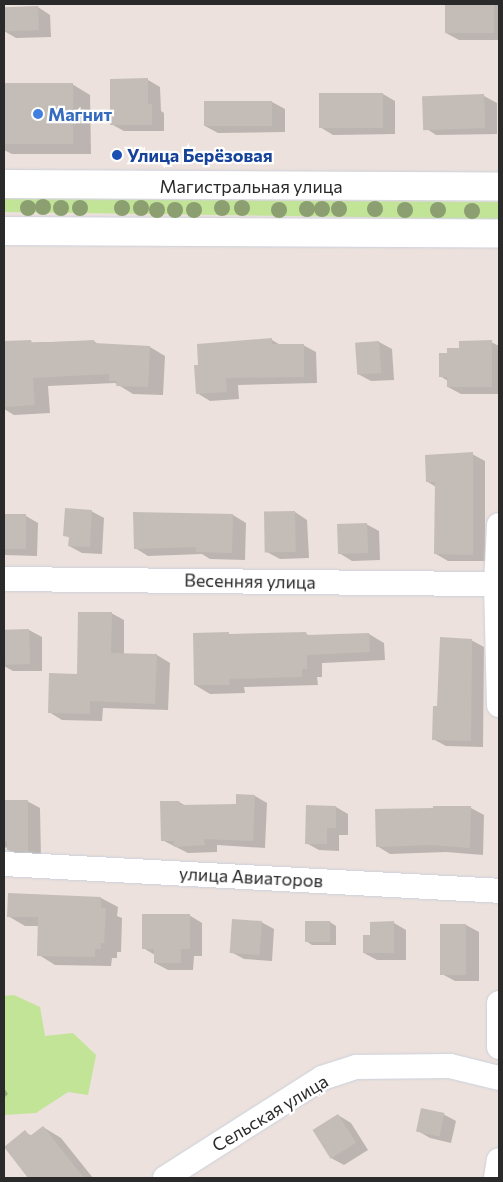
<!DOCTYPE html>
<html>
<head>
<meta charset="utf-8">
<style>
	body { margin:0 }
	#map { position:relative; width:503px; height:1182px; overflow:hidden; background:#ece1dc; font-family:Commissioner,sans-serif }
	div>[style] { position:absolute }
	.green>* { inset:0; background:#c2e497 }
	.shadow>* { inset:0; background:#0003 }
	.building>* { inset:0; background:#c4bdb7; transform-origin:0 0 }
	.roads { filter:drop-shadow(0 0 1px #cad1dc) drop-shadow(0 0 1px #cad1dc) }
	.street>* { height:24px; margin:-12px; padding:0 12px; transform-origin:12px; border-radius:12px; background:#fff }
	.secondary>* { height:28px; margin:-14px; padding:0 14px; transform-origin:14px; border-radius:14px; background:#fff }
	.trees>* { width:16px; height:16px; margin:-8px; border-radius:50%; background:#8b9f70 }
	.dots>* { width:14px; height:14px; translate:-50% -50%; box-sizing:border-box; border:2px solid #fff; border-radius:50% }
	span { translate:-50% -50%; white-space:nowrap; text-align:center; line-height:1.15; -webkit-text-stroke:4.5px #fff; paint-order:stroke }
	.shop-label { font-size:18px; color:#366cbe; font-weight:700 }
	.left { translate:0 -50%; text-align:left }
	.transit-label { font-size:18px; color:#164399; font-weight:700 }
	.street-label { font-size:18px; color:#2a2a2a }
	.frame { position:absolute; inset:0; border:5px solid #2a2a2a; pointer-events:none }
</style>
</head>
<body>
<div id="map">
	<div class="green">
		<i style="clip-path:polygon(4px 199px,499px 202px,499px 219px,4px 212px)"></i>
		<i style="clip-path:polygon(14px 995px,40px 1007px,45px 1036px,73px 1033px,96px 1055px,88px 1095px,68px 1092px,36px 1113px,4px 1115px,4px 996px)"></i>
	</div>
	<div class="shadow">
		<i style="clip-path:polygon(447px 4px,499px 4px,499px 40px,459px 40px,446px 33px)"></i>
		<i style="clip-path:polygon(38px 7px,50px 15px,51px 37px,16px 38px,4px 31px,4px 9px)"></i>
		<i style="clip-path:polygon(148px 80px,160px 87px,161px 111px,164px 113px,164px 131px,124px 131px,111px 124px)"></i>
		<i style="clip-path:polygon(72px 84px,90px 95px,91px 154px,12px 154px,4px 150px,4px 85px)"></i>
		<i style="clip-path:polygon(383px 94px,395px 101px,395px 134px,333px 135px,320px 127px)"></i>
		<i style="clip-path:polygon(484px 96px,497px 103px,497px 134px,436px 135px,424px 127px)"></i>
		<i style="clip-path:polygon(205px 102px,272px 102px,285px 109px,285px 132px,218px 133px,205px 126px)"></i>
		<i style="clip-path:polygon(272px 340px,282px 346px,303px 345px,316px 352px,317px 383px,238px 385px,239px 399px,210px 401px,197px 393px)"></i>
		<i style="clip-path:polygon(94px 341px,99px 345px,150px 347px,165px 356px,163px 395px,133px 394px,115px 383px,48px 386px,50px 413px,14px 415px,4px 409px,4px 343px)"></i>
		<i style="clip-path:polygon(379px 342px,392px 349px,394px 380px,371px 381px,358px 374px,356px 343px)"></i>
		<i style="clip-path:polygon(491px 342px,499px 346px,499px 394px,461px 394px,448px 387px,448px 381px,440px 376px,448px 354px)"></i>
		<i style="clip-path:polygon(472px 454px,485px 461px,485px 561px,448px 561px,436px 554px,436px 487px,428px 482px)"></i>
		<i style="clip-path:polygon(91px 511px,104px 518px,102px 554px,82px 553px,69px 546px,70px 538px,65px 535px)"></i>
		<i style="clip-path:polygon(295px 512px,307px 520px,309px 558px,280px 559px,267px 552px)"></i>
		<i style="clip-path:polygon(134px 514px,233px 515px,246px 523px,245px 560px,210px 559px,202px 554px,148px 556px,135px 548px)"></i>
		<i style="clip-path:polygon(4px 515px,26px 516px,38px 523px,37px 556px,4px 555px)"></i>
		<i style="clip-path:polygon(366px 524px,379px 531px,380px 560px,352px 561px,339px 553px)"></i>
		<i style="clip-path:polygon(111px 613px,124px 620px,124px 654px,157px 655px,170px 663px,168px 710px,103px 708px,102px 721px,62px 720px,49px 712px,79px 675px)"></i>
		<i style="clip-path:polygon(29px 630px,42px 637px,42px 671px,13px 671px,4px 666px,4px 631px)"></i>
		<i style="clip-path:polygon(306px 634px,311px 636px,369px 634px,384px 643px,385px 660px,322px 663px,322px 677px,317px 677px,318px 685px,244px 687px,245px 693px,210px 694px,195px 685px)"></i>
		<i style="clip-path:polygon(471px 640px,484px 647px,483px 747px,446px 746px,433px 739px,438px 708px)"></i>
		<i style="clip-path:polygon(255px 796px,267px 803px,265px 848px,217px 845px,217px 852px,188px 853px,162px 840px,179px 802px,186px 806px,237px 805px)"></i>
		<i style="clip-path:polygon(4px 801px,27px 801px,40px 808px,41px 858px,21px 857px,8px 850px,8px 847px,4px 848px)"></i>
		<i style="clip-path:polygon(336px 807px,348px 814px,348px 835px,339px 835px,339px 851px,319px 850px,306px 843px)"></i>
		<i style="clip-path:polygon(434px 807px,471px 808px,484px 815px,483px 855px,446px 852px,390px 854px,377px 846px)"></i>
		<i style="clip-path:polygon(101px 898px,118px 907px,117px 916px,122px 918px,121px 952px,117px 952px,117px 958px,112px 958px,111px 966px,55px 965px,39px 955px,40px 926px,25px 926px,8px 916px)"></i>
		<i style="clip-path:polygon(189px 915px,202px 923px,202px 956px,194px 956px,193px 970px,168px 970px,155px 963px,155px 955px,143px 948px)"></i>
		<i style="clip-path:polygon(261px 922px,274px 929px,272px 961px,244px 959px,231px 952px)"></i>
		<i style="clip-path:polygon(330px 922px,336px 926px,336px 945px,312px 945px,306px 941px)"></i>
		<i style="clip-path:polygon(394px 923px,406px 930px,406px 960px,377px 960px,364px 953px,371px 937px)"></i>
		<i style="clip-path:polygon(466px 925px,479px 932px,479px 981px,455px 981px,442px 974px)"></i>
		<i style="clip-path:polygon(4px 1088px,8px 1094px,4px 1098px)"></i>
		<i style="clip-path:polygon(443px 1114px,456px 1121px,451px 1143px,430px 1138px,418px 1131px)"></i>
		<i style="clip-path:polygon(338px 1115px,351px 1123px,368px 1150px,344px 1165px,331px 1158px)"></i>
		<i style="clip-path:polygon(43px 1127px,61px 1138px,93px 1178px,30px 1178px,6px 1147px,25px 1132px,32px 1136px)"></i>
	</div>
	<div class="building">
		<i style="left:445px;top:4px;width:49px;height:29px"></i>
		<i style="left:38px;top:6px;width:24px;height:34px;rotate:88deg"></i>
		<i style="clip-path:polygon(148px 78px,148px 104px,152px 104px,152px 125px,110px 125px,110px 79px)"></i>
		<i style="left:73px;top:83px;width:61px;height:69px;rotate:90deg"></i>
		<i style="left:319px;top:93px;width:64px;height:35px"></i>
		<i style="left:484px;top:94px;width:34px;height:62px;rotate:88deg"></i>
		<i style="left:204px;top:101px;width:68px;height:25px"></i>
		<i style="clip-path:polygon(272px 338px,272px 344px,304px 344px,304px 377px,226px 378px,227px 392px,196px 394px,194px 365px,198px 365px,197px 344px)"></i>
		<i style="clip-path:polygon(31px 340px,32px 343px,94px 340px,94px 343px,150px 346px,148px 387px,116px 386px,117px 381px,109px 381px,109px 374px,33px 378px,35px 405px,4px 407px,4px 341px)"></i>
		<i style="clip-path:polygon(492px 340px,492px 387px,447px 387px,447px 377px,439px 377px,439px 353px,447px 353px,447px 348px,459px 348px,459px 341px)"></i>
		<i style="left:379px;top:341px;width:32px;height:24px;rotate:86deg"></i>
		<i style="clip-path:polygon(473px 452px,473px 555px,434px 554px,435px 482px,426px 482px,425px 455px)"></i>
		<i style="clip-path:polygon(65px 508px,92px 510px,90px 547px,68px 546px,69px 537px,63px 536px)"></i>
		<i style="left:295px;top:511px;width:41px;height:31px;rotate:89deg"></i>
		<i style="clip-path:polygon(133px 512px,233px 514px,232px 553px,196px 552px,196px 547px,134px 549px)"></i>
		<i style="left:4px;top:514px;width:22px;height:35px"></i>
		<i style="left:367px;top:523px;width:30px;height:30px;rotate:88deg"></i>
		<i style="clip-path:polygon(78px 612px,112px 612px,111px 653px,157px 654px,155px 704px,90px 701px,90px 714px,48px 713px,49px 673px,77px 674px)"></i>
		<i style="left:29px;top:629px;width:35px;height:25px;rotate:88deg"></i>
		<i style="clip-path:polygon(229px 632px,229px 634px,306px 632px,307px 635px,369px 633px,370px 652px,307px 655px,307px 669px,302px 669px,302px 677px,229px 679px,230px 685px,194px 685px,193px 633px)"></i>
		<i style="clip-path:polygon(440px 637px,472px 639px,471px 741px,432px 740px,433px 706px,437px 706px)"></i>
		<i style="clip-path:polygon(236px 794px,255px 795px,253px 841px,204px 839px,205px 845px,174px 847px,174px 841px,161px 841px,160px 801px,179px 801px,180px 805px,236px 804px)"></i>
		<i style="clip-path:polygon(4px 800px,28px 800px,28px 852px,7px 850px,7px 841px,4px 841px)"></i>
		<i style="clip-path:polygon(306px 805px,336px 806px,336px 828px,327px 828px,327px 844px,305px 844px)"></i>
		<i style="clip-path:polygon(433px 806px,471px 806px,470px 848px,432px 845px,376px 847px,375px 809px,433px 808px)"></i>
		<i style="clip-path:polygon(8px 893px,101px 897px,101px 908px,106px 908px,104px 943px,101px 943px,101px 949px,95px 949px,95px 957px,37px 956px,38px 917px,7px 917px)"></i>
		<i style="clip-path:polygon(142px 914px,190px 914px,190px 949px,181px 949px,181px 963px,154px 963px,154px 949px,142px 949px)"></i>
		<i style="left:232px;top:919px;width:30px;height:34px;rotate:4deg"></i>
		<i style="left:305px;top:921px;width:25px;height:21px"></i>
		<i style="clip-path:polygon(394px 921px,394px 953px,363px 953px,363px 935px,370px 935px,370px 922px)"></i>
		<i style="left:440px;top:924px;width:26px;height:51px"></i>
		<i style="left:421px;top:1108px;width:24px;height:24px;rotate:12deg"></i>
		<i style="left:338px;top:1114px;width:34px;height:30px;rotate:58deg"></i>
		<i style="clip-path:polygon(43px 1126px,84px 1178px,28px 1178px,4px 1147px,25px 1130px,30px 1136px)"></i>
	</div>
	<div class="roads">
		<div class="street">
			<i style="left:499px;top:525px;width:59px;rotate:92.9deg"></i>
			<i style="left:496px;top:584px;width:121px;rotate:88.6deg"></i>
			<i style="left:4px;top:579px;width:495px;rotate:0.6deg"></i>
			<i style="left:4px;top:864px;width:496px;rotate:3.1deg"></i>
			<i style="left:499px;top:1003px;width:44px;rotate:90deg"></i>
			<i style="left:165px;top:1178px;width:186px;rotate:-32.5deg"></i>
			<i style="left:322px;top:1078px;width:36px;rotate:-18deg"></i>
			<i style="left:356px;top:1067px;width:94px;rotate:-0.6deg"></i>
			<i style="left:450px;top:1066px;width:50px;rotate:13.8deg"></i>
			<i style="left:496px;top:1178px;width:18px;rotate:-81deg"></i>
		</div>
		<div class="secondary">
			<i style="left:4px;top:184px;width:495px;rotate:0.3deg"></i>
			<i style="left:4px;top:231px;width:495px;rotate:0.3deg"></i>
		</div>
	</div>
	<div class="trees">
		<i style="left:43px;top:207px"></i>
		<i style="left:28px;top:208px"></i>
		<i style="left:61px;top:208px"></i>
		<i style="left:80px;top:208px"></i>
		<i style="left:122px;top:208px"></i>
		<i style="left:141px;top:208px"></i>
		<i style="left:222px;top:208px"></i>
		<i style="left:242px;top:208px"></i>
		<i style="left:307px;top:209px"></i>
		<i style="left:322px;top:209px"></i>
		<i style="left:339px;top:209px"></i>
		<i style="left:375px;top:209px"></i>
		<i style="left:157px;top:210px"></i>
		<i style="left:175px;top:210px"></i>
		<i style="left:194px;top:210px"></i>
		<i style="left:279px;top:210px"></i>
		<i style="left:405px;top:210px"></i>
		<i style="left:438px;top:210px"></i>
		<i style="left:472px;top:211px"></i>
	</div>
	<div class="dots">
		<i style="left:38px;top:114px;background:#3f7fe0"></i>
		<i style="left:117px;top:155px;background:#1a4fb4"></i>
	</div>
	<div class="shop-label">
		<span class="left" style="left:48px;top:114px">Магнит</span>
	</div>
	<div class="transit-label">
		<span class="left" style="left:127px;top:155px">Улица Берёзовая</span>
	</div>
	<div class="street-label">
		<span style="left:251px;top:186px">Магистральная улица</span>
		<span style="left:250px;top:581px;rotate:1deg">Весенняя улица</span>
		<span style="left:251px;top:877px;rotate:3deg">улица Авиаторов</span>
		<span style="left:270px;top:1113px;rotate:-31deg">Сельская улица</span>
	</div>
	<div class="frame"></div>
</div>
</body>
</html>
